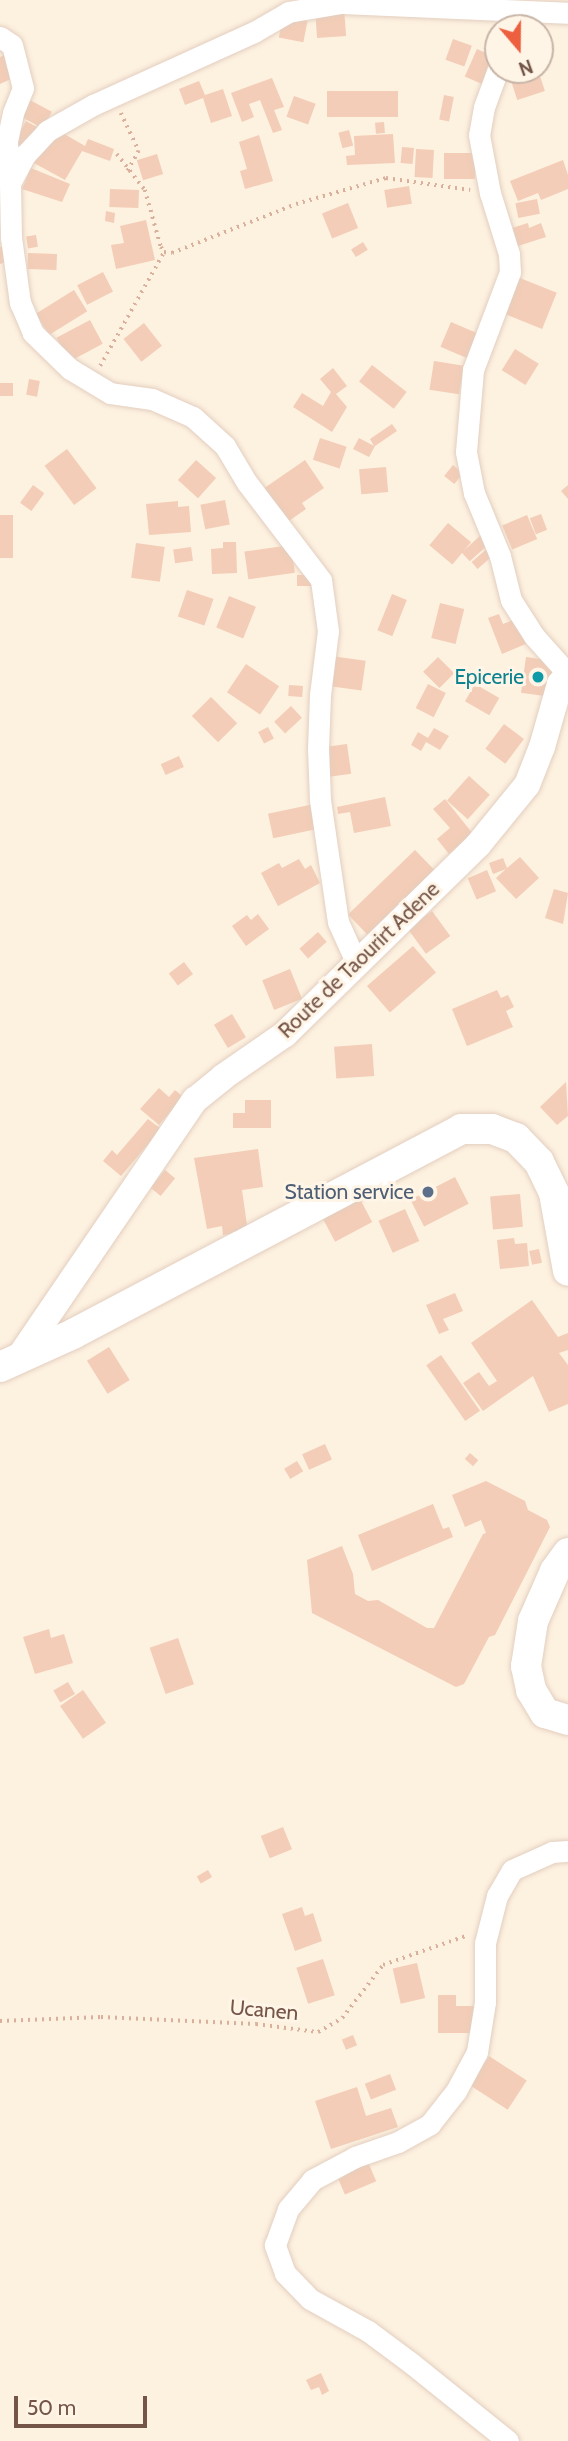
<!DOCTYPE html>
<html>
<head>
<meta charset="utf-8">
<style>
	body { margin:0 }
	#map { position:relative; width:568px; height:2441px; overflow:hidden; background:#fdf1e0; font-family:Cabin,sans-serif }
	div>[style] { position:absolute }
	.building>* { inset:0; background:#f3cdb7; transform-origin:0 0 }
	.path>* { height:3.5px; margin-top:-1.75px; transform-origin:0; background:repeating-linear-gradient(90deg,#d8b09b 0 2px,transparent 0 7px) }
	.roads { filter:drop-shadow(0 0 2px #e3cebf) drop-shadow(0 0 2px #e3cebf) }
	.minor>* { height:21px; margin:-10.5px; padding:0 10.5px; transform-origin:10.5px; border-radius:10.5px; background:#fff }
	.tertiary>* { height:26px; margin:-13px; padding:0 13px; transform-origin:13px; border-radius:13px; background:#fff }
	.secondary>* { height:30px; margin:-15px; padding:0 15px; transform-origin:15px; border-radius:15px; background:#fff }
	.dots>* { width:19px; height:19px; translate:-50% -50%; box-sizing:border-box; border:4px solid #fff5e7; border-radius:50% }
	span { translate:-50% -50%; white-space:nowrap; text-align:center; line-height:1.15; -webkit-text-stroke:6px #fff5e7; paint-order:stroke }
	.culture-label { font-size:21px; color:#0d838f }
	.right { translate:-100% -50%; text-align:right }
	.street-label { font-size:21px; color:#755547 }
	.service-label { font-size:21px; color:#4e5e75 }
	.north { position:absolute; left:484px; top:14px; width:70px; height:70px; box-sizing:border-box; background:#fff5e7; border:2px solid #c8b5a7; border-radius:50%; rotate:160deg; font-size:19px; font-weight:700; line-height:28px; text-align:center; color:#755547 }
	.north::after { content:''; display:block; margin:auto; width:24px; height:32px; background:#ec6040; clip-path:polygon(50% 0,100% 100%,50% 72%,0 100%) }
	.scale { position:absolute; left:14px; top:2396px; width:133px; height:32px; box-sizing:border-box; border:4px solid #755547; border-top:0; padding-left:9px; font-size:21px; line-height:24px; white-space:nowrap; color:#755547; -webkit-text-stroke:5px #fff5e7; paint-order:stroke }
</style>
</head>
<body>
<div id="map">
	<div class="building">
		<i style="left:344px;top:7px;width:29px;height:29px;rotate:86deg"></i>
		<i style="left:283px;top:16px;width:25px;height:22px;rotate:11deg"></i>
		<i style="left:453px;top:39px;width:20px;height:22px;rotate:20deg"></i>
		<i style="left:477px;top:49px;width:20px;height:30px;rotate:24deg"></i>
		<i style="clip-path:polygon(9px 53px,13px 78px,0 84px,0 57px)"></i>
		<i style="left:539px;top:73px;width:19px;height:29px;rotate:72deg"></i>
		<i style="clip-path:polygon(272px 78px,284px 107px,274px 110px,282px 130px,273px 133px,260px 100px,249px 104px,254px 117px,242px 122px,231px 93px)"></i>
		<i style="clip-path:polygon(199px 81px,205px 95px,223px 89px,232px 116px,211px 123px,203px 98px,185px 105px,179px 89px)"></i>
		<i style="left:398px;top:91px;width:26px;height:71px;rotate:90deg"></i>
		<i style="left:444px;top:95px;width:10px;height:25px;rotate:11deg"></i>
		<i style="left:294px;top:96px;width:23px;height:22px;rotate:20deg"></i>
		<i style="left:28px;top:99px;width:27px;height:19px;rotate:28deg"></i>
		<i style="left:26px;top:121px;width:13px;height:31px;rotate:29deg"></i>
		<i style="left:384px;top:122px;width:11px;height:9px;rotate:85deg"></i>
		<i style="clip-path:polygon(54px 128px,85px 146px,88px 139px,114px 149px,110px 161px,82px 151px,65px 180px,34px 163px)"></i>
		<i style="left:349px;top:130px;width:16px;height:11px;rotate:75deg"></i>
		<i style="clip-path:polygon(393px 134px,395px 163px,347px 165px,346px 156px,355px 155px,354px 136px)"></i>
		<i style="clip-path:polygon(259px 135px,273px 181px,245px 189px,240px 171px,247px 169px,239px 142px)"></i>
		<i style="left:402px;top:147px;width:12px;height:16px;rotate:5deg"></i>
		<i style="left:416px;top:149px;width:18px;height:28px;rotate:3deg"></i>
		<i style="left:444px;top:153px;width:31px;height:26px"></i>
		<i style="left:157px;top:154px;width:21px;height:21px;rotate:73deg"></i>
		<i style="clip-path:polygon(563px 160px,568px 175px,568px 189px,541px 200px,538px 193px,518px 201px,510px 181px)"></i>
		<i style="clip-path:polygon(31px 168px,70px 184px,62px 202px,22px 189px)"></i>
		<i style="left:409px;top:186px;width:18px;height:25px;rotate:81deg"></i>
		<i style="left:110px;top:189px;width:29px;height:18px;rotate:2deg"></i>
		<i style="left:537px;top:199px;width:15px;height:22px;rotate:79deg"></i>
		<i style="left:348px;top:203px;width:27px;height:28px;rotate:68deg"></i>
		<i style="clip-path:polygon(106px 211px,115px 213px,114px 223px,105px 221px)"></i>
		<i style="clip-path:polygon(146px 220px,155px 260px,116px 269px,111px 245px,124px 243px,120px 226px)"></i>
		<i style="clip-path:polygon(528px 223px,529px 228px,541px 223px,546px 237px,512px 248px,506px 230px)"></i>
		<i style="left:36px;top:235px;width:12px;height:10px;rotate:81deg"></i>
		<i style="left:363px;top:242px;width:9px;height:14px;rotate:58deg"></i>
		<i style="clip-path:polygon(8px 245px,12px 260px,0 264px,0 247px)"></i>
		<i style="left:28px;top:253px;width:29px;height:16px;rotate:2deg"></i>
		<i style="left:103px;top:272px;width:22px;height:29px;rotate:63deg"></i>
		<i style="left:515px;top:276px;width:45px;height:39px;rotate:22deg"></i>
		<i style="left:74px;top:290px;width:25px;height:45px;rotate:58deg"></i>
		<i style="left:90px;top:320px;width:27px;height:38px;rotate:62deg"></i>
		<i style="left:451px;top:322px;width:33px;height:27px;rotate:23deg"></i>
		<i style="left:144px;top:323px;width:29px;height:26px;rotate:52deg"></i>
		<i style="left:515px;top:349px;width:28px;height:25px;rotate:32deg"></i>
		<i style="left:434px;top:361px;width:30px;height:29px;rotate:9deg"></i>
		<i style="left:372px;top:365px;width:44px;height:21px;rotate:38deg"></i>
		<i style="clip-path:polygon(333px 368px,347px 386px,336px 394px,347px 407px,332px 432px,293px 407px,302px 393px,323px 406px,331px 392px,320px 379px)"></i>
		<i style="left:29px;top:379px;width:11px;height:16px;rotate:10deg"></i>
		<i style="left:0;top:383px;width:13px;height:13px"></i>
		<i style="clip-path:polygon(392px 424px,397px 431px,375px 446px,369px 457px,353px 449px,359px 438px,374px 446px,370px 439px)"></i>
		<i style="left:320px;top:438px;width:28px;height:23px;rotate:18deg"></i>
		<i style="left:67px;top:449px;width:49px;height:28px;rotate:53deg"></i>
		<i style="left:196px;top:460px;width:27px;height:27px;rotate:42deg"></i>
		<i style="clip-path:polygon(305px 460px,324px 488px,302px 503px,306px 509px,286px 523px,263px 489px)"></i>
		<i style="left:453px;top:465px;width:13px;height:14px;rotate:39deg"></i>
		<i style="left:386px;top:467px;width:25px;height:27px;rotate:85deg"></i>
		<i style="left:33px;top:485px;width:14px;height:22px;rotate:36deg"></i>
		<i style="clip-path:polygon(568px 485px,568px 499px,561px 491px)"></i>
		<i style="left:225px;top:500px;width:25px;height:25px;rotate:79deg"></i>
		<i style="clip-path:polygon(178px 501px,178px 507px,189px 506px,191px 532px,149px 535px,146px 504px)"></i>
		<i style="left:541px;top:514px;width:17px;height:12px;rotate:69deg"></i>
		<i style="left:0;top:515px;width:13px;height:43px"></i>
		<i style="left:527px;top:515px;width:26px;height:27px;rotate:67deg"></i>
		<i style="left:448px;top:523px;width:30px;height:29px;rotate:40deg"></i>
		<i style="left:481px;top:535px;width:12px;height:26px;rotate:48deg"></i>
		<i style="clip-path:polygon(223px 542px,236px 542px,237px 573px,212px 574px,211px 549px,223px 548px)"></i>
		<i style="left:136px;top:543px;width:29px;height:35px;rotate:8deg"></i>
		<i style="left:291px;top:545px;width:28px;height:47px;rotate:82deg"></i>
		<i style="left:191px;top:547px;width:14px;height:18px;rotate:82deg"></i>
		<i style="left:489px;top:547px;width:9px;height:23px;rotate:49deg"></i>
		<i style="left:297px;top:575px;width:14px;height:11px"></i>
		<i style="left:187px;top:590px;width:28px;height:28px;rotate:19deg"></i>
		<i style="left:392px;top:594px;width:16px;height:39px;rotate:22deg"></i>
		<i style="left:229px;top:596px;width:29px;height:34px;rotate:22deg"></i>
		<i style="left:440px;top:603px;width:25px;height:36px;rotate:14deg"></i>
		<i style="clip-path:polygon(499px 614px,503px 624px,518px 618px,528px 643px,502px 654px,488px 618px)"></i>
		<i style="left:331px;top:656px;width:35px;height:30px;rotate:8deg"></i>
		<i style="left:438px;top:657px;width:23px;height:21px;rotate:45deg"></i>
		<i style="left:526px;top:657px;width:29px;height:36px;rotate:8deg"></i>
		<i style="left:246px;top:664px;width:40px;height:34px;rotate:34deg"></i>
		<i style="left:428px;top:684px;width:20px;height:27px;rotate:27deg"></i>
		<i style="left:475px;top:684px;width:28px;height:20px;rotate:30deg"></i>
		<i style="left:289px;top:685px;width:14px;height:11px;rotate:4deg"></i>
		<i style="left:211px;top:697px;width:37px;height:27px;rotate:45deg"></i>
		<i style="left:291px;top:706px;width:16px;height:23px;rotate:47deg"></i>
		<i style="left:504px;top:724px;width:25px;height:31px;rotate:37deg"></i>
		<i style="left:268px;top:727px;width:13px;height:11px;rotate:63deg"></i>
		<i style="clip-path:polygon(434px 728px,449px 736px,440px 750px,426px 742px,421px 751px,411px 745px,418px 732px,428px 738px)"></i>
		<i style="left:347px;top:744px;width:30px;height:26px;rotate:82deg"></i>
		<i style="left:179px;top:756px;width:12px;height:20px;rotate:66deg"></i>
		<i style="left:469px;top:776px;width:28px;height:33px;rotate:42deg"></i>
		<i style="clip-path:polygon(385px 797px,391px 826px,354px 833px,350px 812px,338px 814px,337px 807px)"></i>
		<i style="clip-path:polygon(445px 799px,473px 834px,449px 854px,437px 839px,450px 828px,433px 809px)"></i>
		<i style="left:314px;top:804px;width:25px;height:47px;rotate:78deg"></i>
		<i style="left:415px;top:850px;width:30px;height:93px;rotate:46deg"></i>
		<i style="clip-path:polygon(520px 857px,539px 878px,516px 899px,496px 878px,506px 869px,493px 874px,489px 863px,503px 858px,507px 868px)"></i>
		<i style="clip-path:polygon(299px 859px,305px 869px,311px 865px,320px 883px,278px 906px,261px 873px,279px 863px,282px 868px)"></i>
		<i style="left:487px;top:870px;width:23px;height:21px;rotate:67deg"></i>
		<i style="clip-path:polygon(554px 889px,568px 893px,563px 924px,545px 918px)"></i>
		<i style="left:432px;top:911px;width:31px;height:30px;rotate:54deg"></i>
		<i style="clip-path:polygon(258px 914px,269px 929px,246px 946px,232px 926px,247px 915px,251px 920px)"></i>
		<i style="left:318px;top:932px;width:13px;height:25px;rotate:48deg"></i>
		<i style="left:413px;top:946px;width:35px;height:61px;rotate:49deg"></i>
		<i style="left:184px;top:962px;width:15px;height:19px;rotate:53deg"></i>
		<i style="left:290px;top:969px;width:32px;height:30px;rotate:68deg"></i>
		<i style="clip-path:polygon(497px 990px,501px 998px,508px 995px,514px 1007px,506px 1011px,513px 1027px,467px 1046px,452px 1009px)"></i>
		<i style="left:232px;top:1014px;width:27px;height:21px;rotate:59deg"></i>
		<i style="left:372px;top:1044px;width:32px;height:38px;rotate:86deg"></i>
		<i style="clip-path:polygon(566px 1082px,568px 1116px,557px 1125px,540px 1107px)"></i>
		<i style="clip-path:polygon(159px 1088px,169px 1097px,175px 1090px,183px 1097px,159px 1125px,140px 1109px)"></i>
		<i style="clip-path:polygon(245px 1100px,271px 1100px,271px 1128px,233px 1128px,233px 1113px,245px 1113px)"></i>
		<i style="clip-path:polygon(148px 1119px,161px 1129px,121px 1176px,103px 1161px,112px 1150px,117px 1155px)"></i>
		<i style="clip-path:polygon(258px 1149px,263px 1187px,242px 1190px,248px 1232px,223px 1235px,222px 1226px,207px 1229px,194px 1158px)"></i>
		<i style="left:165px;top:1170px;width:13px;height:23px;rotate:39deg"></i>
		<i style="left:455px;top:1177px;width:30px;height:50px;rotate:63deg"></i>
		<i style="left:520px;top:1194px;width:33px;height:30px;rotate:85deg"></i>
		<i style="left:360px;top:1199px;width:26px;height:42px;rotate:62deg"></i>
		<i style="left:405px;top:1209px;width:35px;height:29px;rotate:66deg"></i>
		<i style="clip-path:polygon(514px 1238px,515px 1244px,527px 1243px,529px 1266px,500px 1269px,497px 1240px)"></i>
		<i style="left:539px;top:1249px;width:14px;height:10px;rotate:78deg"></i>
		<i style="clip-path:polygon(455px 1293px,463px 1311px,443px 1319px,449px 1330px,439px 1334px,426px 1305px)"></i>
		<i style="clip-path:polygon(532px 1300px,558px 1337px,568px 1333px,568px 1350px,559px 1353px,568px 1365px,568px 1404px,549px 1412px,533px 1376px,483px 1411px,463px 1383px,479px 1372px,489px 1386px,497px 1381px,471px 1343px)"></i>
		<i style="left:109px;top:1347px;width:39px;height:26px;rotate:58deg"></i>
		<i style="left:441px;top:1355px;width:68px;height:18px;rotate:55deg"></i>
		<i style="left:325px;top:1444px;width:17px;height:25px;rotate:66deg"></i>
		<i style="left:470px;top:1453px;width:11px;height:8px;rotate:41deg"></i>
		<i style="left:297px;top:1461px;width:12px;height:15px;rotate:59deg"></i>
		<i style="clip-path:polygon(486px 1481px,525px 1501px,528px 1510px,547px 1520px,550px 1527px,495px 1635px,489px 1637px,464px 1684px,456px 1687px,312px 1613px,307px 1560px,342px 1546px,353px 1574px,355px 1594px,368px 1601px,378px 1600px,427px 1628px,434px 1628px,483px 1534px,486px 1533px,481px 1520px,465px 1527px,452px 1495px)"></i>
		<i style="clip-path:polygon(433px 1504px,443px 1529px,449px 1527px,453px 1537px,372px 1571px,358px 1535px)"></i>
		<i style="clip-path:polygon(49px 1629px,51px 1638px,64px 1634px,73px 1663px,35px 1674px,23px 1637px)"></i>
		<i style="left:178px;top:1638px;width:49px;height:30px;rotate:71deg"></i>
		<i style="left:68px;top:1682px;width:14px;height:17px;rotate:60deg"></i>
		<i style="left:83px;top:1690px;width:40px;height:28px;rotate:55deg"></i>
		<i style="left:283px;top:1827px;width:24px;height:24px;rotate:68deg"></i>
		<i style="left:208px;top:1870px;width:8px;height:13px;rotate:60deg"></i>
		<i style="clip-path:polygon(302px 1907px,305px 1916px,313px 1913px,322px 1941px,295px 1951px,282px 1914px)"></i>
		<i style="left:323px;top:1959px;width:38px;height:28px;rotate:72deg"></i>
		<i style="left:417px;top:1963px;width:36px;height:25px;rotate:77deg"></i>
		<i style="clip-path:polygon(438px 1995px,456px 1995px,456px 2006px,475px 2006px,475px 2033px,438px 2033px)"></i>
		<i style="left:353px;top:2035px;width:11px;height:12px;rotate:68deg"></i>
		<i style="left:489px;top:2056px;width:45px;height:35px;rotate:33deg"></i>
		<i style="left:390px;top:2074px;width:17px;height:27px;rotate:69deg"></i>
		<i style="clip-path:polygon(357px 2087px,366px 2116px,391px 2108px,398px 2127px,331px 2149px,315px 2101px)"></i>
		<i style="left:368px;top:2162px;width:21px;height:34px;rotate:67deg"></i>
		<i style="clip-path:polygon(321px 2373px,329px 2391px,322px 2395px,319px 2387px,311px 2390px,306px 2380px)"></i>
	</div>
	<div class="path">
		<i style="left:121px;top:113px;width:42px;rotate:64.7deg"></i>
		<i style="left:139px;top:151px;width:23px;rotate:119deg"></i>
		<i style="left:117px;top:154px;width:46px;rotate:52.1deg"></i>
		<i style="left:145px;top:190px;width:59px;rotate:74.3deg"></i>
		<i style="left:161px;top:247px;width:6px;rotate:59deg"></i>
		<i style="left:164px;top:252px;width:8px;rotate:7deg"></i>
		<i style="left:172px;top:253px;width:133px;rotate:-21.6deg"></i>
		<i style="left:296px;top:204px;width:94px;rotate:-16.1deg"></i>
		<i style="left:386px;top:178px;width:85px;rotate:8.1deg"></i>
		<i style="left:100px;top:366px;width:131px;rotate:-60.7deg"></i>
		<i style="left:0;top:2021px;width:101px;rotate:-2.3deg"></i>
		<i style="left:101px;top:2017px;width:155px;rotate:2.6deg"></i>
		<i style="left:256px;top:2024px;width:63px;rotate:7.4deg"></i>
		<i style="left:318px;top:2032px;width:28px;rotate:-30deg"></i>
		<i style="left:342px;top:2018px;width:67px;rotate:-52.3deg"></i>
		<i style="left:383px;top:1965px;width:88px;rotate:-19.3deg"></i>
	</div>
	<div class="roads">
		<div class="minor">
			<i style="left:0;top:37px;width:14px;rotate:34deg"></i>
			<i style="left:12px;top:45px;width:44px;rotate:75.7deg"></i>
			<i style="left:23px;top:88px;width:27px;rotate:112deg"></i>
			<i style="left:13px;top:113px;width:30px;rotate:102deg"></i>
			<i style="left:7px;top:142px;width:41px;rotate:85.8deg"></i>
			<i style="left:498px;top:69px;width:40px;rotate:110.2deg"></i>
			<i style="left:484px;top:107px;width:28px;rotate:100deg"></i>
			<i style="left:479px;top:135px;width:59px;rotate:79.3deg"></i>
			<i style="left:490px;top:193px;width:64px;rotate:72.7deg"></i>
			<i style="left:509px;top:254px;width:18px;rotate:87deg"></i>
			<i style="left:510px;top:272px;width:105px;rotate:110.7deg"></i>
			<i style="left:473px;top:370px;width:82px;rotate:94.9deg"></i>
			<i style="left:466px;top:452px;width:42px;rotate:79deg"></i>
			<i style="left:474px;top:493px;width:68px;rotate:67.6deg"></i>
			<i style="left:500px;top:556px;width:45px;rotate:76deg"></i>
			<i style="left:511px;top:600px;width:43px;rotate:57.4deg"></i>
			<i style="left:534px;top:636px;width:51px;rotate:48.2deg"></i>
			<i style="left:357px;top:964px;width:46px;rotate:-114.3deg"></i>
			<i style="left:338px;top:922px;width:123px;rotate:-98.4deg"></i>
			<i style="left:320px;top:800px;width:51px;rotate:-92.2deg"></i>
			<i style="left:318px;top:749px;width:54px;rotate:-87.9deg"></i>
			<i style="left:320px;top:695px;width:64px;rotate:-82.9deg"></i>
			<i style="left:328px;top:631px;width:51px;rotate:-97.8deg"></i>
			<i style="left:321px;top:580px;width:122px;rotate:-127.3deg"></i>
			<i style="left:247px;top:483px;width:43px;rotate:-120.7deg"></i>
			<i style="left:225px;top:446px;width:43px;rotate:-137.8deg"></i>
			<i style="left:193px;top:417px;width:45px;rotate:-156.3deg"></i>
			<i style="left:152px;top:399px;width:42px;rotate:-171.9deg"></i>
			<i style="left:110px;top:393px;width:47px;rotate:-149deg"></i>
			<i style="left:70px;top:369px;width:52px;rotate:-135.8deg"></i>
			<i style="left:33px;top:333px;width:33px;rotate:-113deg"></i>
			<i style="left:20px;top:303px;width:67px;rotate:-97.8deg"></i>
			<i style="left:11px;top:237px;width:54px;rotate:-91.1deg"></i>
			<i style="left:10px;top:183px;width:32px;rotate:-62deg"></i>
			<i style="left:25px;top:155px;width:33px;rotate:-47deg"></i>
			<i style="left:47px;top:131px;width:53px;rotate:-29.5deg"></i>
			<i style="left:93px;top:105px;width:177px;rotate:-24.4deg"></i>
			<i style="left:254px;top:32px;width:39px;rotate:-30deg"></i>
			<i style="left:288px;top:12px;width:54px;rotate:-9.6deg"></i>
			<i style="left:341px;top:3px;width:227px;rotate:2.5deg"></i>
			<i style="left:508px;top:2441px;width:124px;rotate:-141.2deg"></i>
			<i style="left:411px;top:2363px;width:54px;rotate:-143.3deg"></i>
			<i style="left:368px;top:2331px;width:66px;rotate:-151.1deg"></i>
			<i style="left:310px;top:2299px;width:36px;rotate:-134deg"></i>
			<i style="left:285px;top:2273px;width:30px;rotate:-110deg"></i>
			<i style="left:275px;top:2245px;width:38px;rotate:-70deg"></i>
			<i style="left:288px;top:2209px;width:38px;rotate:-50deg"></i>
			<i style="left:312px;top:2180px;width:49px;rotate:-28.1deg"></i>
			<i style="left:355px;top:2157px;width:46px;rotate:-19.2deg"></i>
			<i style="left:398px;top:2142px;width:37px;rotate:-29deg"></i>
			<i style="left:430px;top:2124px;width:42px;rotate:-51.8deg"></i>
			<i style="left:456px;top:2091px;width:44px;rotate:-61.7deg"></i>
			<i style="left:477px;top:2052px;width:51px;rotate:-80.9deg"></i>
			<i style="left:485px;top:2002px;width:59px;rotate:-90deg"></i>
			<i style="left:485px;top:1943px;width:49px;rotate:-75.7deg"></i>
			<i style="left:497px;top:1896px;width:30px;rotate:-60deg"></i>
			<i style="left:512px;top:1870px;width:44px;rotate:-24.2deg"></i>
			<i style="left:552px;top:1852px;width:16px;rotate:-4deg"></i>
		</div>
		<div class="tertiary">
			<i style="left:18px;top:1359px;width:314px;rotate:-55.7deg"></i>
			<i style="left:195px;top:1100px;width:36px;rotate:-39deg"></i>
			<i style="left:223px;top:1077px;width:75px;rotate:-34.7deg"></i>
			<i style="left:285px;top:1034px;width:270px;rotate:-44.4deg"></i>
			<i style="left:478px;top:845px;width:77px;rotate:-50.8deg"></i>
			<i style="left:527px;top:785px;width:41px;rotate:-68.5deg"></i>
			<i style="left:542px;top:747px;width:66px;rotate:-74.1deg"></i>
			<i style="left:560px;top:684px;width:13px;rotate:-51deg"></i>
		</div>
		<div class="secondary">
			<i style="left:0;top:1367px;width:80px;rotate:-24.3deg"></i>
			<i style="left:73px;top:1334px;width:439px;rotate:-27.8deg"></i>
			<i style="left:461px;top:1129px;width:31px"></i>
			<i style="left:492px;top:1129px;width:26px;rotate:21deg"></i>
			<i style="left:516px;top:1138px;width:33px;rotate:46deg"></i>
			<i style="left:539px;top:1162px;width:34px;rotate:64deg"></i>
			<i style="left:554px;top:1193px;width:79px;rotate:79.8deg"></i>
			<i style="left:568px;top:1553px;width:22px;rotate:126deg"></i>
			<i style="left:555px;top:1571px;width:55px;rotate:113.7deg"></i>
			<i style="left:533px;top:1621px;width:46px;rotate:98.8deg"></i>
			<i style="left:526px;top:1666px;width:25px;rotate:78deg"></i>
			<i style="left:531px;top:1690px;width:27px;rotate:59deg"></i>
			<i style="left:545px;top:1713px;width:24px;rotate:17deg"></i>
		</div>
	</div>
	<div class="dots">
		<i style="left:538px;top:677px;background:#0f9aa8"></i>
		<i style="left:428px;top:1192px;background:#5c6f8a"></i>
	</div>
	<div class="culture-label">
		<span class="right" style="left:524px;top:677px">Epicerie</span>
	</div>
	<div class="street-label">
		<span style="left:359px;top:960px;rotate:-44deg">Route de Taourirt Adene</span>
		<span style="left:264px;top:2010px;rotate:5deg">Ucanen</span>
	</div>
	<div class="service-label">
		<span class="right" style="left:414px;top:1192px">Station service</span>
	</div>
	<div class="north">N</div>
	<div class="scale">50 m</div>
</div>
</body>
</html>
